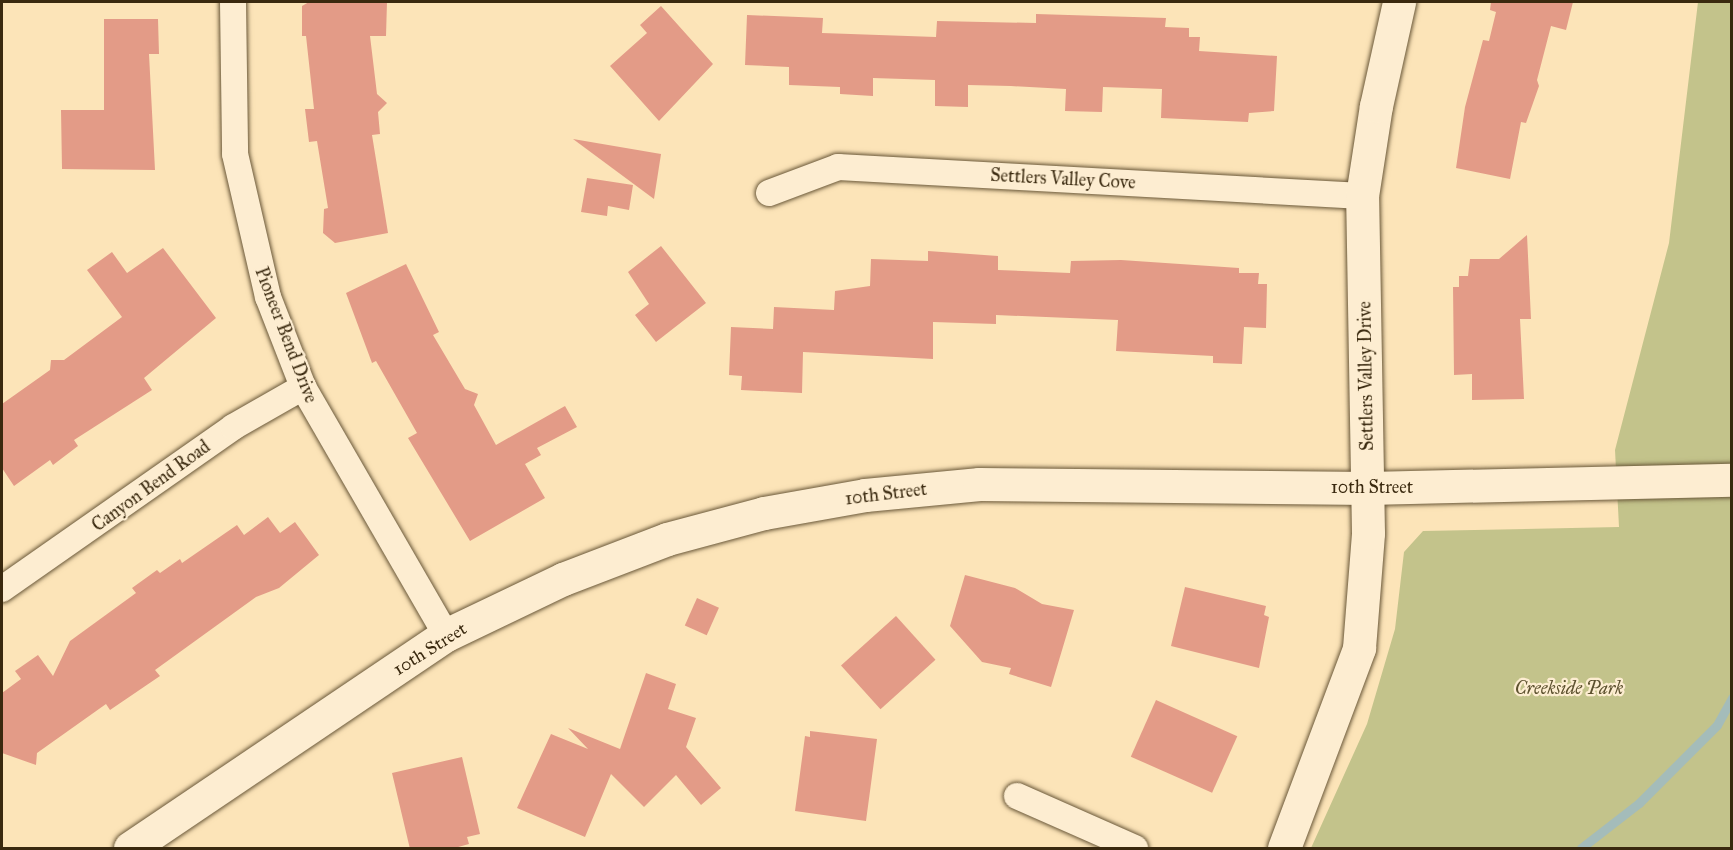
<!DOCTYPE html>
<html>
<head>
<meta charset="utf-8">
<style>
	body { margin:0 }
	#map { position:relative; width:1733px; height:850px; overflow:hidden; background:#fce4b8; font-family:"IM FELL Great Primer",serif }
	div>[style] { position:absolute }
	.green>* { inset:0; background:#c3c38b }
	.stream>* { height:9px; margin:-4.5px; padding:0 4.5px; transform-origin:4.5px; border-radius:4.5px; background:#a4bcba }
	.building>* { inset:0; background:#e39b87; transform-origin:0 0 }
	.roads { filter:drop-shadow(0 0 2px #6a5839) drop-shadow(0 0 2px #6a5839) }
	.minor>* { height:26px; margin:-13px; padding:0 13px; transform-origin:13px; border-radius:13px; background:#fdedd1 }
	.tertiary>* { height:33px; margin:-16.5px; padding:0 16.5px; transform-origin:16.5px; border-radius:16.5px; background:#fdedd1 }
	span { translate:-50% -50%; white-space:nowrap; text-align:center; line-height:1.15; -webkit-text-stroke:4.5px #fdedd1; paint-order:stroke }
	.street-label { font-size:18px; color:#3a290f }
	.park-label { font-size:18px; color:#5c502e; font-style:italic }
	.frame { position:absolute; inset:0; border:3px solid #3a290f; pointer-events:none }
</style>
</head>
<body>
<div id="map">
	<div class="green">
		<i style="clip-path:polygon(1698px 2px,1731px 2px,1731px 848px,1311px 848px,1367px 724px,1395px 629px,1404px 552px,1423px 531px,1619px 527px,1615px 450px,1669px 243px)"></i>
	</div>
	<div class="stream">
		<i style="left:1581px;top:848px;width:73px;rotate:-37.8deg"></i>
		<i style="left:1639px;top:803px;width:110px;rotate:-45deg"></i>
		<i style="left:1717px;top:725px;width:31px;rotate:-61deg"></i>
	</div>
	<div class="building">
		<i style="clip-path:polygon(309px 2px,387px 2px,386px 36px,370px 36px,377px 94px,387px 103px,378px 112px,380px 134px,372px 135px,388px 233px,335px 243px,323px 233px,324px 209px,328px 208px,317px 141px,309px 142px,305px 109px,314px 109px,306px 36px,302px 36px,302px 6px)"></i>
		<i style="clip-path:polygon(1491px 2px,1573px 2px,1566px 30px,1551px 26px,1537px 80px,1539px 86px,1526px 123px,1521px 122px,1510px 179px,1456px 168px,1465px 107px,1483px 40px,1489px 41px,1496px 12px,1490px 10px)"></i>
		<i style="clip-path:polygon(661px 6px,713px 64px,659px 121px,610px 66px,647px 33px,640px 25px)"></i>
		<i style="clip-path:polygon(1036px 14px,1166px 18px,1165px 27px,1189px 28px,1189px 37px,1200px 37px,1199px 51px,1277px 56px,1274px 111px,1249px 113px,1248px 122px,1161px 118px,1162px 89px,1103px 87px,1102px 112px,1065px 111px,1066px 89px,1011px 86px,968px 85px,968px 107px,935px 106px,935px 80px,873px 78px,873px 96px,840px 94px,840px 87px,789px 85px,789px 67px,745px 65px,747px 15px,823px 18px,822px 33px,936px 37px,937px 21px,1036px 23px)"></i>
		<i style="clip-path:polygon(104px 19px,158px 19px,159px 54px,149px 54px,155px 170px,62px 169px,61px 110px,104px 110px)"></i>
		<i style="clip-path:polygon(573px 139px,661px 154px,654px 199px)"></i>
		<i style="clip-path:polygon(587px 178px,633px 185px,629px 210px,608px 206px,607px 216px,581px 212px)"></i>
		<i style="clip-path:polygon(1527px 235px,1531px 319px,1520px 319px,1524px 399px,1472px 400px,1472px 374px,1454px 375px,1453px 287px,1459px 287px,1459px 276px,1468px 276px,1470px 259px,1499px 259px)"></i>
		<i style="clip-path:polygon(661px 246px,706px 303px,656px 342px,635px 315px,649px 304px,628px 272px)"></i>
		<i style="clip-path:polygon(163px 248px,216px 318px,144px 378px,152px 390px,74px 440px,78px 446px,53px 465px,50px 460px,14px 486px,2px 468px,2px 404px,50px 370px,51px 360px,64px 360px,122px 317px,87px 270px,112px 252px,127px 273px)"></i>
		<i style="clip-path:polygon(928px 251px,998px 256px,998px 270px,1070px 273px,1071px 261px,1121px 260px,1239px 268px,1239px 273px,1259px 273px,1258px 284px,1267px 284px,1266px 328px,1244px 327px,1242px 364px,1213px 363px,1213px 356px,1116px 351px,1118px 320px,996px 315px,996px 324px,933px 322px,933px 359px,803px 352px,802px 393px,741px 390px,742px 376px,729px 375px,731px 327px,773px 329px,774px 307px,834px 310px,835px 291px,870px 286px,871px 259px,928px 261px)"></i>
		<i style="clip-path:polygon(406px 264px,439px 332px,433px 335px,465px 389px,478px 394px,474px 405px,496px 445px,565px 406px,577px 427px,537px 448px,541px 455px,525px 464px,545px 498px,470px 541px,408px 438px,417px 433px,376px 361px,372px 363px,346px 293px)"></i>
		<i style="clip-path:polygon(268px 517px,280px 533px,295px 522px,319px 555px,279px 588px,256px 597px,155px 670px,160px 676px,110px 710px,106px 704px,37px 753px,36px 765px,2px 753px,2px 693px,21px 679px,15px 671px,38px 655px,53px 676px,70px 641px,136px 593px,132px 588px,157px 570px,160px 573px,180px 559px,182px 563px,237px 525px,244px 535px)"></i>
		<i style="clip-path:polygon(965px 575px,1015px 588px,1042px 604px,1074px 610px,1051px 687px,1009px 674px,1011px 668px,982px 662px,950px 626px)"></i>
		<i style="clip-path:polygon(1185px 587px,1266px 606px,1264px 615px,1269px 617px,1259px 668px,1171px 646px)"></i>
		<i style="left:697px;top:598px;width:24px;height:30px;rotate:24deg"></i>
		<i style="left:896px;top:616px;width:59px;height:74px;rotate:48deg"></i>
		<i style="clip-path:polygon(646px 673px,676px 684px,668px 709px,696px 718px,686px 747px,721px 788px,701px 805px,676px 775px,644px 807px,611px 774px,585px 837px,517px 808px,551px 734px,588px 749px,568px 728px,620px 749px)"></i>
		<i style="left:1156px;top:700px;width:89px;height:62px;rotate:24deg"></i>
		<i style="clip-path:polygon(810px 731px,877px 739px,866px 821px,795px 811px,805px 736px,810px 737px)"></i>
		<i style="clip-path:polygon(462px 757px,480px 834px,467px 837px,469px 844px,451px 849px,410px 849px,392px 773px)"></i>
	</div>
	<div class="roads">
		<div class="minor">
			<i style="left:233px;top:2px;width:152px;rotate:89.2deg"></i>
			<i style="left:235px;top:154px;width:147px;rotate:77deg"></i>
			<i style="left:268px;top:297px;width:97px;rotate:68.7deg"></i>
			<i style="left:303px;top:387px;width:286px;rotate:60deg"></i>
			<i style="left:769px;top:193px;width:74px;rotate:-20.6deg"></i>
			<i style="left:838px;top:167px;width:525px;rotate:3.17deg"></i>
			<i style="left:2px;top:589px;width:282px;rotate:-35deg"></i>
			<i style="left:233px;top:427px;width:81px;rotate:-29.7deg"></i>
			<i style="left:1017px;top:796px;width:129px;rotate:23.8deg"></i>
		</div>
		<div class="tertiary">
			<i style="left:130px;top:848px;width:381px;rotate:-34deg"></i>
			<i style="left:446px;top:635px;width:130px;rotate:-25.6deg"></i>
			<i style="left:563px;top:579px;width:111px;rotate:-21deg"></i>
			<i style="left:667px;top:539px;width:100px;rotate:-15deg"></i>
			<i style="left:764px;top:513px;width:103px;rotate:-10.1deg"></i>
			<i style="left:865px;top:495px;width:115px;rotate:-5.5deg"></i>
			<i style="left:979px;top:484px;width:389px;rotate:0.6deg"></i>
			<i style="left:1368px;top:488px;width:364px;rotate:-1.3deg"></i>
			<i style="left:1284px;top:848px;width:214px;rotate:-69.4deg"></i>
			<i style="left:1359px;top:648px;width:115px;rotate:-85.5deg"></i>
			<i style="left:1368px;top:533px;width:337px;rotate:-91deg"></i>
			<i style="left:1362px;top:196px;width:91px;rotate:-81.2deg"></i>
			<i style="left:1376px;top:106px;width:107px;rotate:-77.5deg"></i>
		</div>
	</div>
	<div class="street-label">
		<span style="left:1063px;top:179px;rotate:3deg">Settlers Valley Cove</span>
		<span style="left:286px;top:335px;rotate:69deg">Pioneer Bend Drive</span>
		<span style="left:1366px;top:376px;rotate:-91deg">Settlers Valley Drive</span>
		<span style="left:151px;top:486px;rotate:-36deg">Canyon Bend Road</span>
		<span style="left:1372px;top:487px">10th Street</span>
		<span style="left:886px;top:494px;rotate:-7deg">10th Street</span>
		<span style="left:430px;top:649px;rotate:-32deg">10th Street</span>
	</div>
	<div class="park-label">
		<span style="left:1569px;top:688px">Creekside Park</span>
	</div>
	<div class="frame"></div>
</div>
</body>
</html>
